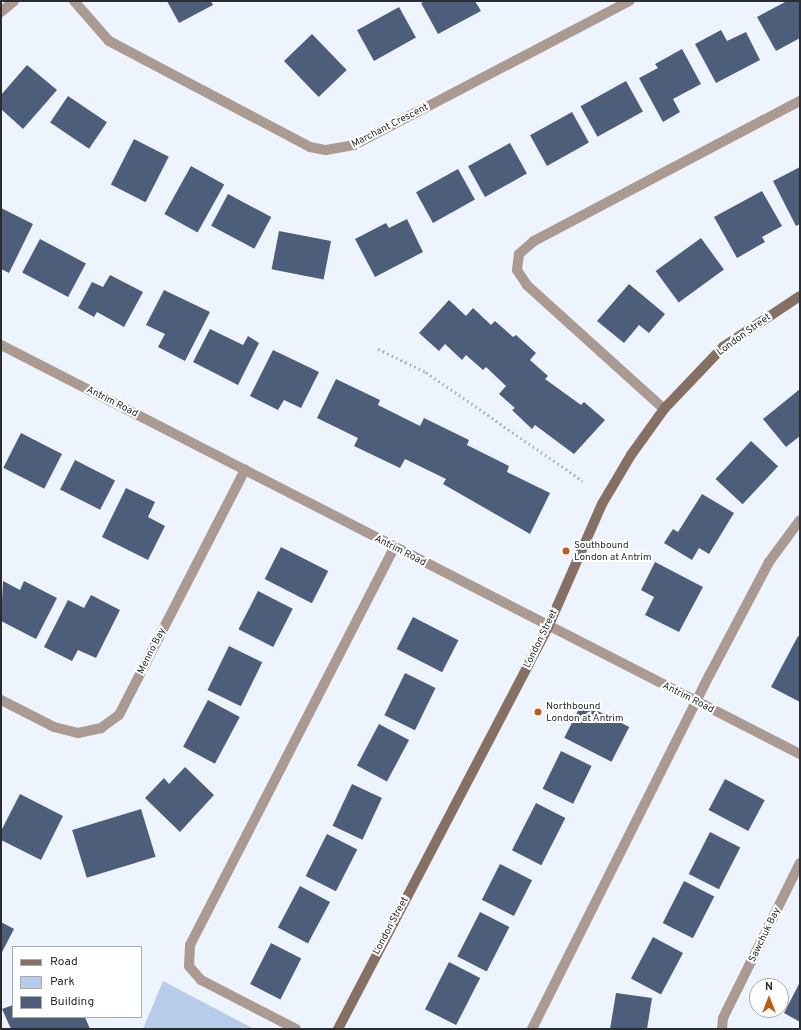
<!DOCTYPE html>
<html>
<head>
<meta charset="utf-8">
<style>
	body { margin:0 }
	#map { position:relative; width:801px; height:1030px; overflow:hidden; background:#eef4fd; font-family:Overpass,sans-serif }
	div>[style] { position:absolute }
	.green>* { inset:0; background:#b7cbeb }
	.building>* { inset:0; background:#4d5e7b; transform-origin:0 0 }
	.path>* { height:2.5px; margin-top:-1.25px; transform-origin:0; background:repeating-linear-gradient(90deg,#b3b8bf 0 2px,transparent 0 5px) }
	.lane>* { height:10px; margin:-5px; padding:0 5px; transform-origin:5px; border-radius:5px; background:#aa9a91 }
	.street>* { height:10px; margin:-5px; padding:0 5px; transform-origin:5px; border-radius:5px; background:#aa9a91 }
	.secondary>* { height:10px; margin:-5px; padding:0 5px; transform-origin:5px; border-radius:5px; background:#866f63 }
	.dots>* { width:11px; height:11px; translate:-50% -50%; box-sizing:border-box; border:2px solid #fff; border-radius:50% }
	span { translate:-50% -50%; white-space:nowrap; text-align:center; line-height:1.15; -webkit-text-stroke:4px #fff; paint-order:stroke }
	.street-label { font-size:10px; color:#2a2d30 }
	.poi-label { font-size:10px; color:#2a2d30 }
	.left { translate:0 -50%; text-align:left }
	.frame { position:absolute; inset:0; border:2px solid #2a2d30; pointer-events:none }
	.legend { position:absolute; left:12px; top:946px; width:130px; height:72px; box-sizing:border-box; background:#fff; border:1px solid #aaabac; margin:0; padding:5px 7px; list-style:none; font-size:12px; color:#2a2d30 }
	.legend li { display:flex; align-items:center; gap:8px; height:20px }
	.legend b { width:20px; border:1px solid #aaabac }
	.north { position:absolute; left:749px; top:978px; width:40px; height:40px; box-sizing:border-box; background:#fff; border:1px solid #aaabac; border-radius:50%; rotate:0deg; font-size:11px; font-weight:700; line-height:16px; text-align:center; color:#2a2d30 }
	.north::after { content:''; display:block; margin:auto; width:14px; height:18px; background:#bc5d17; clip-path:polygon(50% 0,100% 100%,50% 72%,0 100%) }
</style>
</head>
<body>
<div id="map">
	<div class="green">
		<i style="clip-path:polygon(163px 981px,254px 1029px,143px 1029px)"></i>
	</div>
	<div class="building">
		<i style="clip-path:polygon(167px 1px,211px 1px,213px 5px,179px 23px)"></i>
		<i style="clip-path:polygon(426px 1px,475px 1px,481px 11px,438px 34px,421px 3px)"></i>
		<i style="clip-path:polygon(787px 1px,800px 1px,800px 38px,776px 51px,757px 17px)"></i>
		<i style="left:399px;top:7px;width:35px;height:48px;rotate:61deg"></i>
		<i style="clip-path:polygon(721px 30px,727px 41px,746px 32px,760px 60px,716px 83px,695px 44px)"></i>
		<i style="left:312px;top:34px;width:50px;height:39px;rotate:46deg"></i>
		<i style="clip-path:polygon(682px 49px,701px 84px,673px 99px,680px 112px,663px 122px,639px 78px,658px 68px,655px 64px)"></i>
		<i style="clip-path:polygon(27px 65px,57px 90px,23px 129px,1px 109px,1px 95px)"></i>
		<i style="left:626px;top:81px;width:35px;height:52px;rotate:61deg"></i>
		<i style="left:68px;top:96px;width:47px;height:32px;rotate:34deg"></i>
		<i style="left:572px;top:112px;width:35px;height:48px;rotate:61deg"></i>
		<i style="left:134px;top:139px;width:39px;height:51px;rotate:27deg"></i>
		<i style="left:510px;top:143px;width:35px;height:48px;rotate:61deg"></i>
		<i style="left:191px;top:166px;width:38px;height:55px;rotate:29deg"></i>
		<i style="clip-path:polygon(800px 167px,800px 224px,796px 226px,773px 181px)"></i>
		<i style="left:458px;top:169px;width:35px;height:48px;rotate:61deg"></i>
		<i style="clip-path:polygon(762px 191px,782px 226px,762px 237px,765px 242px,737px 258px,714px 217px)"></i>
		<i style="left:228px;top:194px;width:49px;height:36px;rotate:28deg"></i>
		<i style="clip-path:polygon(1px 208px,33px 224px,9px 273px,1px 269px)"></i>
		<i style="clip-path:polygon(407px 219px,423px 252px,375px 277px,355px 239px,386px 223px,389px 228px)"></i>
		<i style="left:279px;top:231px;width:53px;height:39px;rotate:11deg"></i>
		<i style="left:701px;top:238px;width:39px;height:56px;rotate:54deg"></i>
		<i style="left:40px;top:239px;width:52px;height:38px;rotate:28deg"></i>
		<i style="clip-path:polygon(110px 275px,143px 292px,124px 327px,97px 312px,94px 317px,78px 308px,92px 282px,103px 287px)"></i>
		<i style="clip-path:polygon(629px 284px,665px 314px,649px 333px,639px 325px,624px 343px,597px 321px)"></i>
		<i style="clip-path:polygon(164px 290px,210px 312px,185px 361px,158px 347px,165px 334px,146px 325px)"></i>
		<i style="clip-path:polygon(449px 300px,466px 316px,473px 308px,491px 325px,495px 321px,513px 337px,516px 335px,536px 353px,530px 360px,548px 376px,545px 379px,581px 405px,584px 402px,605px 420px,574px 454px,535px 425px,532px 429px,512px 410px,515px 408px,499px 394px,506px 386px,486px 367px,483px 370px,466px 355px,462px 360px,445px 344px,439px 351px,419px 333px)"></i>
		<i style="clip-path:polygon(210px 329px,243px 345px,248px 336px,259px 343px,238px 385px,193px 362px)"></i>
		<i style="clip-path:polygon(273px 350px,319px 372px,301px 408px,284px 400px,278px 410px,250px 396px)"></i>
		<i style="clip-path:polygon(336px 379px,380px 400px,378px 405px,420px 426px,424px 418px,469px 440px,467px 445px,509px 466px,507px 472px,550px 493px,530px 534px,443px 484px,446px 479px,405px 459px,400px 468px,354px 446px,358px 438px,317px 418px)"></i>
		<i style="clip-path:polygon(800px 389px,800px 436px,786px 447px,763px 419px)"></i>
		<i style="left:21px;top:433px;width:46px;height:39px;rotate:27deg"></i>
		<i style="left:751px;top:441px;width:37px;height:52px;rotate:43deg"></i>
		<i style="left:75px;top:460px;width:45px;height:33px;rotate:27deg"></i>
		<i style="clip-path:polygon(126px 488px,155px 502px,148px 517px,165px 526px,148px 560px,102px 537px)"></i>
		<i style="clip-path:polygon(702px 494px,734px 513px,709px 554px,699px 548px,692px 560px,664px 543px,673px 529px,678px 532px)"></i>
		<i style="left:281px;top:547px;width:53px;height:36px;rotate:27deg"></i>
		<i style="clip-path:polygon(655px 562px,703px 587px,679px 632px,645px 615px,654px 597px,641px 590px)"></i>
		<i style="clip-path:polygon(3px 581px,20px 590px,24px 581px,57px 598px,36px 639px,1px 621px)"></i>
		<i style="left:258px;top:591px;width:39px;height:43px;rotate:27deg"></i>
		<i style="clip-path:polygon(91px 595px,120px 610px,96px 658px,78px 650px,72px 661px,44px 647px,68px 600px,84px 608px)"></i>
		<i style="left:413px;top:617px;width:51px;height:36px;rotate:27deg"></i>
		<i style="clip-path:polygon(798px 636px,800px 637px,800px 702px,771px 687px)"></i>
		<i style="left:229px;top:646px;width:37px;height:49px;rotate:26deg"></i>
		<i style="left:405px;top:673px;width:34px;height:47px;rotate:26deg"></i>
		<i style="left:208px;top:700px;width:36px;height:53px;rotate:28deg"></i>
		<i style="left:582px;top:703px;width:53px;height:39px;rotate:27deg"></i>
		<i style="left:379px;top:724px;width:34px;height:47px;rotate:28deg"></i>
		<i style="left:561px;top:751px;width:34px;height:42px;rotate:26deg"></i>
		<i style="clip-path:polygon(185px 767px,214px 795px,180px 832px,145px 798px,164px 778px,169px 784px)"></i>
		<i style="left:725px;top:779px;width:45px;height:35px;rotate:28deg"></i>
		<i style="left:352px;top:784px;width:33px;height:46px;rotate:25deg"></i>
		<i style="clip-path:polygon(20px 794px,63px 816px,41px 860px,1px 840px,1px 831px)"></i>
		<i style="left:536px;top:803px;width:33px;height:53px;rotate:27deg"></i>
		<i style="left:141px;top:809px;width:50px;height:72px;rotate:73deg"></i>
		<i style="left:710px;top:832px;width:34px;height:47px;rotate:27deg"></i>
		<i style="left:327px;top:834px;width:34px;height:47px;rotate:27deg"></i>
		<i style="left:500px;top:864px;width:36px;height:40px;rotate:27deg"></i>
		<i style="left:684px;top:881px;width:34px;height:47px;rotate:27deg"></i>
		<i style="left:300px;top:886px;width:34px;height:47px;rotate:28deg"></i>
		<i style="left:480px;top:912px;width:33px;height:50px;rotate:27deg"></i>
		<i style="clip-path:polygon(1px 922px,14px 929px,1px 954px)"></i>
		<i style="left:653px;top:937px;width:34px;height:47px;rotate:28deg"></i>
		<i style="left:271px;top:943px;width:34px;height:46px;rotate:27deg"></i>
		<i style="left:449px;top:962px;width:35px;height:53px;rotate:27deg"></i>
		<i style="clip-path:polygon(800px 982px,800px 1022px,784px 1013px)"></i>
		<i style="clip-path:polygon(616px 993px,652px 998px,647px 1029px,610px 1029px)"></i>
		<i style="clip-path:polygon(13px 1005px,13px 1017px,85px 1017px,90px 1029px,11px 1029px,2px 1009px)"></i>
	</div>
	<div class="path">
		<i style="left:378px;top:349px;width:53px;rotate:25.6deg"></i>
		<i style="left:426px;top:372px;width:191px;rotate:34.8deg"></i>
	</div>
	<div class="lane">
		<i style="left:664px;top:409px;width:185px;rotate:-137.9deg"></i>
		<i style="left:527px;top:285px;width:18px;rotate:-124deg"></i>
		<i style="left:517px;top:270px;width:16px;rotate:-83deg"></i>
		<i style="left:519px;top:254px;width:20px;rotate:-41deg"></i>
		<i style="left:534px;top:241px;width:301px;rotate:-27.8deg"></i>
		<i style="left:296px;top:1029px;width:107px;rotate:-152.7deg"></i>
		<i style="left:201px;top:980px;width:18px;rotate:-131deg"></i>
		<i style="left:189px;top:966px;width:21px;rotate:-87deg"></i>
		<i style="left:190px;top:945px;width:446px;rotate:-62.8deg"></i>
		<i style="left:532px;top:1029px;width:397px;rotate:-63.4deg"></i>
		<i style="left:710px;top:674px;width:127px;rotate:-62.2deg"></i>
		<i style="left:769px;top:562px;width:52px;rotate:-53.6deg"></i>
	</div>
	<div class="street">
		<i style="left:74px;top:1px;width:53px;rotate:48.8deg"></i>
		<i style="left:109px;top:41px;width:227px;rotate:27.8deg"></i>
		<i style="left:310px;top:147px;width:16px;rotate:11deg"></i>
		<i style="left:326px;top:150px;width:28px;rotate:-10deg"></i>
		<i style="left:354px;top:145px;width:311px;rotate:-27.6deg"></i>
		<i style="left:1px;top:12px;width:17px;rotate:-40deg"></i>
		<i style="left:1px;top:345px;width:898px;rotate:27.11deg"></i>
		<i style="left:1px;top:700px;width:59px;rotate:27deg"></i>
		<i style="left:54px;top:727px;width:25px;rotate:14deg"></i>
		<i style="left:78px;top:733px;width:24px;rotate:-12deg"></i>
		<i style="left:101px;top:728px;width:22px;rotate:-36deg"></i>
		<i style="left:119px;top:715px;width:276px;rotate:-62.8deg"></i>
		<i style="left:722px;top:1029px;width:11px;rotate:-85deg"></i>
		<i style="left:723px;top:1018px;width:173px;rotate:-63.6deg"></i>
	</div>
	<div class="secondary">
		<i style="left:338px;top:1029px;width:454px;rotate:-62.4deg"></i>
		<i style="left:548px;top:627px;width:134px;rotate:-66.3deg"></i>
		<i style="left:602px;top:504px;width:57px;rotate:-59.4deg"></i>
		<i style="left:631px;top:455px;width:57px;rotate:-54.3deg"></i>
		<i style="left:664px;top:409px;width:86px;rotate:-46.4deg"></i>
		<i style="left:723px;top:347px;width:92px;rotate:-33.5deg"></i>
	</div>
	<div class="dots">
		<i style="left:566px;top:551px;background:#bc5d17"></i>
		<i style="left:538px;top:712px;background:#bc5d17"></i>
	</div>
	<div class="street-label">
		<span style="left:390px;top:126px;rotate:-27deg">Marchant Crescent</span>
		<span style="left:744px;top:335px;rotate:-36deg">London Street</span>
		<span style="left:112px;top:402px;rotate:27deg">Antrim Road</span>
		<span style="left:400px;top:551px;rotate:27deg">Antrim Road</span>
		<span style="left:541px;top:639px;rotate:-64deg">London Street</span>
		<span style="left:152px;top:651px;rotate:-63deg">Menno Bay</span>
		<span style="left:688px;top:698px;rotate:27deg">Antrim Road</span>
		<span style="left:391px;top:926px;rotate:-62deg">London Street</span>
		<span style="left:765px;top:935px;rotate:-64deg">Sawchuk Bay</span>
	</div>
	<div class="poi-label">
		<span class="left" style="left:574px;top:551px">Southbound<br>London at Antrim</span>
		<span class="left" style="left:546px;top:712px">Northbound<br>London at Antrim</span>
	</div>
	<div class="frame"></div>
	<ul class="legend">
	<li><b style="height:5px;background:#866f63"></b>Road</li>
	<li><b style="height:11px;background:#b7cbeb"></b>Park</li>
	<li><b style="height:11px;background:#4d5e7b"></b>Building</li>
	</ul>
	<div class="north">N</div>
</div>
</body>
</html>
